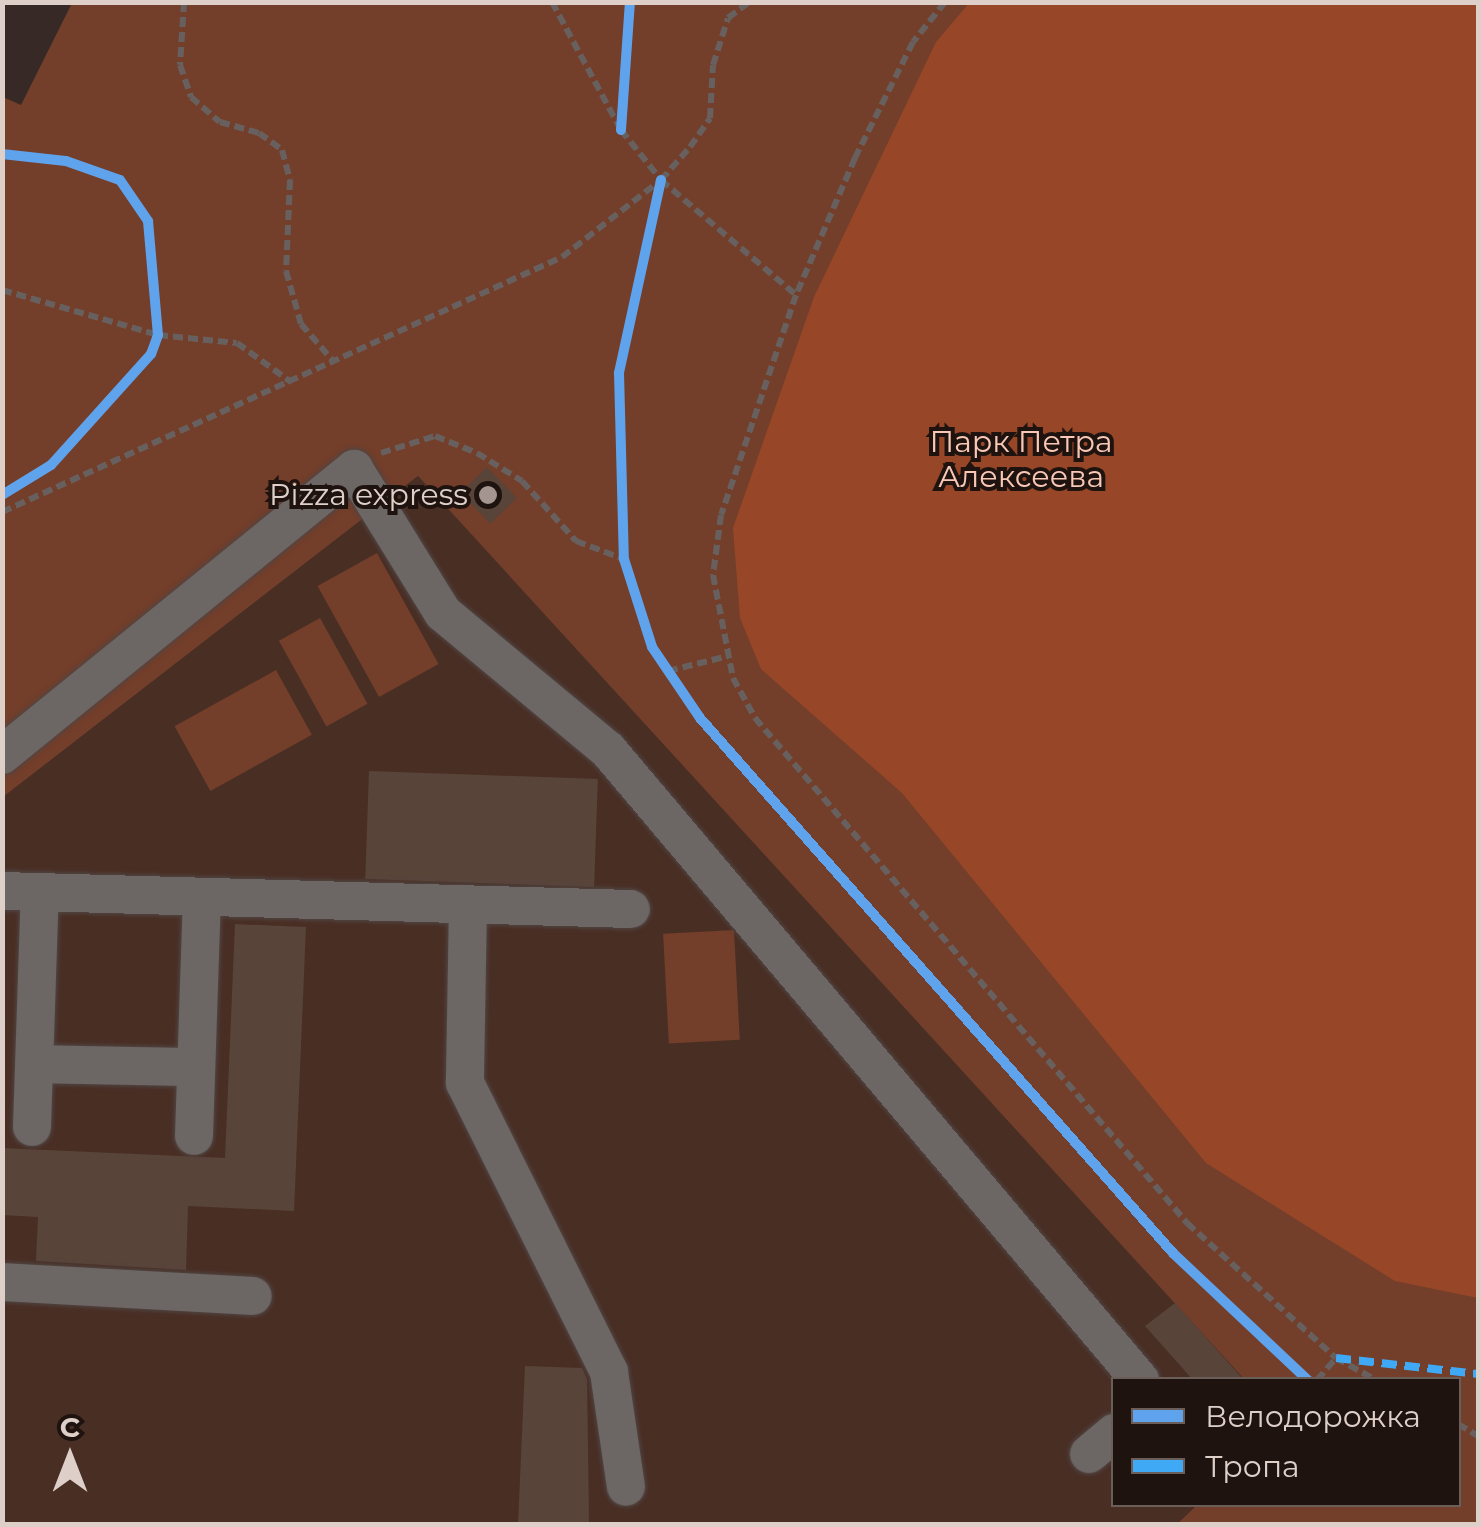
<!DOCTYPE html>
<html>
<head>
<meta charset="utf-8">
<style>
	body { margin:0 }
	#map { position:relative; width:1481px; height:1527px; overflow:hidden; background:#372a26; font-family:Montserrat,sans-serif }
	div>[style] { position:absolute }
	.built>* { inset:0; background:#492e24 }
	.green>* { inset:0; background:#733e2a; transform-origin:0 0 }
	.water>* { inset:0; background:#974728 }
	.building>* { inset:0; background:#59443a; transform-origin:0 0 }
	.path>* { height:6px; margin-top:-3px; transform-origin:0; background:repeating-linear-gradient(90deg,#67605e 0 10px,transparent 0 15px) }
	.roads { filter:drop-shadow(0 0 2px #504542) drop-shadow(0 0 2px #504542) }
	.minor>* { height:38px; margin:-19px; padding:0 19px; transform-origin:19px; border-radius:19px; background:#6c6665 }
	.quiet>* { height:8px; margin-top:-4px; transform-origin:0; background:repeating-linear-gradient(90deg,#3fa9f5 0 15px,transparent 0 23px) }
	.cycleway>* { height:10px; margin:-5px; padding:0 5px; transform-origin:5px; border-radius:5px; background:#60a3ed }
	.dots>* { width:28px; height:28px; translate:-50% -50%; box-sizing:border-box; border:5px solid #1e130f; border-radius:50% }
	span { translate:-50% -50%; white-space:nowrap; text-align:center; line-height:1.15; -webkit-text-stroke:8px #1e130f; paint-order:stroke }
	.park-label { font-size:30px; color:#f9c7b5 }
	.poi-label { font-size:30px; color:#decfc9 }
	.right { translate:-100% -50%; text-align:right }
	.frame { position:absolute; inset:0; border:5px solid #decfc9; pointer-events:none }
	.legend { position:absolute; left:1111px; top:1377px; width:350px; height:130px; box-sizing:border-box; background:#1e130f; border:2px solid #6b5e59; margin:0; padding:12px 18px; list-style:none; font-size:30px; color:#decfc9 }
	.legend li { display:flex; align-items:center; gap:20px; height:50px }
	.legend b { width:50px; border:2px solid #6b5e59 }
	.north { position:absolute; left:20px; top:1407px; width:100px; height:100px; -webkit-text-stroke:8px #1e130f; paint-order:stroke; rotate:0deg; font-size:28px; font-weight:700; line-height:40px; text-align:center; color:#decfc9 }
	.north::after { content:''; display:block; margin:auto; width:35px; height:45px; background:#decfc9; clip-path:polygon(50% 0,100% 100%,50% 72%,0 100%) }
</style>
</head>
<body>
<div id="map">
	<div class="built">
		<i style="clip-path:polygon(418px 476px,1244px 1379px,1114px 1380px,1114px 1504px,1197px 1505px,1177px 1524px,3px 1524px,3px 797px)"></i>
	</div>
	<div class="green">
		<i style="clip-path:polygon(72px 3px,1478px 3px,1478px 1524px,1177px 1524px,1197px 1505px,1458px 1504px,1458px 1380px,1244px 1379px,418px 476px,3px 797px,3px 97px,21px 105px)"></i>
		<i style="left:377px;top:553px;width:127px;height:68px;rotate:61deg"></i>
		<i style="left:320px;top:618px;width:98px;height:47px;rotate:61deg"></i>
		<i style="left:276px;top:670px;width:74px;height:116px;rotate:61deg"></i>
		<i style="left:734px;top:930px;width:110px;height:71px;rotate:87deg"></i>
	</div>
	<div class="water">
		<i style="clip-path:polygon(970px 2px,1478px 3px,1478px 1298px,1395px 1281px,1206px 1163px,902px 793px,761px 669px,740px 618px,733px 528px,814px 297px,936px 42px)"></i>
	</div>
	<div class="building">
		<i style="left:487px;top:467px;width:43px;height:37px;rotate:46deg"></i>
		<i style="left:369px;top:771px;width:229px;height:108px;rotate:2deg"></i>
		<i style="clip-path:polygon(235px 924px,306px 927px,294px 1211px,188px 1206px,186px 1270px,36px 1261px,38px 1217px,2px 1215px,2px 1148px,225px 1158px)"></i>
		<i style="clip-path:polygon(1175px 1303px,1244px 1380px,1193px 1380px,1145px 1326px)"></i>
		<i style="clip-path:polygon(525px 1366px,582px 1368px,587px 1379px,589px 1524px,518px 1524px)"></i>
	</div>
	<div class="path">
		<i style="left:184px;top:2px;width:63px;rotate:93.6deg"></i>
		<i style="left:180px;top:65px;width:34px;rotate:71deg"></i>
		<i style="left:191px;top:97px;width:38px;rotate:41deg"></i>
		<i style="left:220px;top:122px;width:41px;rotate:15.8deg"></i>
		<i style="left:259px;top:133px;width:29px;rotate:36deg"></i>
		<i style="left:282px;top:150px;width:31px;rotate:75deg"></i>
		<i style="left:290px;top:180px;width:91px;rotate:92.5deg"></i>
		<i style="left:286px;top:271px;width:55px;rotate:74.2deg"></i>
		<i style="left:301px;top:324px;width:50px;rotate:49deg"></i>
		<i style="left:552px;top:2px;width:145px;rotate:61.7deg"></i>
		<i style="left:621px;top:130px;width:64px;rotate:51.3deg"></i>
		<i style="left:661px;top:180px;width:177px;rotate:40.4deg"></i>
		<i style="left:945px;top:2px;width:51px;rotate:128.7deg"></i>
		<i style="left:913px;top:42px;width:130px;rotate:116.6deg"></i>
		<i style="left:855px;top:158px;width:149px;rotate:113.3deg"></i>
		<i style="left:796px;top:295px;width:232px;rotate:108.8deg"></i>
		<i style="left:721px;top:515px;width:61px;rotate:97.6deg"></i>
		<i style="left:713px;top:575px;width:105px;rotate:79deg"></i>
		<i style="left:733px;top:678px;width:46px;rotate:61.2deg"></i>
		<i style="left:755px;top:718px;width:665px;rotate:49.45deg"></i>
		<i style="left:1187px;top:1223px;width:201px;rotate:42.2deg"></i>
		<i style="left:1336px;top:1358px;width:46px;rotate:28.8deg"></i>
		<i style="left:2px;top:290px;width:162px;rotate:16.1deg"></i>
		<i style="left:158px;top:335px;width:79px;rotate:5.8deg"></i>
		<i style="left:237px;top:343px;width:67px;rotate:35.8deg"></i>
		<i style="left:381px;top:453px;width:57px;rotate:-17.5deg"></i>
		<i style="left:435px;top:436px;width:45px;rotate:22deg"></i>
		<i style="left:477px;top:453px;width:53px;rotate:31.9deg"></i>
		<i style="left:522px;top:481px;width:81px;rotate:48deg"></i>
		<i style="left:576px;top:541px;width:51px;rotate:20.6deg"></i>
		<i style="left:2px;top:512px;width:615px;rotate:-24.48deg"></i>
		<i style="left:562px;top:257px;width:125px;rotate:-37.9deg"></i>
		<i style="left:661px;top:180px;width:44px;rotate:-48.7deg"></i>
		<i style="left:690px;top:147px;width:35px;rotate:-55deg"></i>
		<i style="left:710px;top:118px;width:53px;rotate:-86.8deg"></i>
		<i style="left:713px;top:65px;width:49px;rotate:-72.3deg"></i>
		<i style="left:728px;top:18px;width:26px;rotate:-37deg"></i>
		<i style="left:668px;top:671px;width:62px;rotate:-14deg"></i>
		<i style="left:1317px;top:1380px;width:29px;rotate:-49deg"></i>
		<i style="left:1458px;top:1424px;width:23px;rotate:31deg"></i>
	</div>
	<div class="roads">
		<div class="minor">
			<i style="left:2px;top:755px;width:454px;rotate:-39.1deg"></i>
			<i style="left:354px;top:469px;width:169px;rotate:58.3deg"></i>
			<i style="left:443px;top:613px;width:214px;rotate:39.7deg"></i>
			<i style="left:608px;top:750px;width:825px;rotate:49.82deg"></i>
			<i style="left:2px;top:891px;width:629px;rotate:1.64deg"></i>
			<i style="left:468px;top:905px;width:178px;rotate:91deg"></i>
			<i style="left:465px;top:1083px;width:323px;rotate:63.5deg"></i>
			<i style="left:609px;top:1372px;width:116px;rotate:81.6deg"></i>
			<i style="left:35px;top:1064px;width:161px;rotate:1.1deg"></i>
			<i style="left:32px;top:1127px;width:235px;rotate:-88.1deg"></i>
			<i style="left:194px;top:1136px;width:239px;rotate:-88.1deg"></i>
			<i style="left:2px;top:1282px;width:251px;rotate:3.2deg"></i>
			<i style="left:1089px;top:1454px;width:33px;rotate:-40deg"></i>
		</div>
	</div>
	<div class="quiet">
		<i style="left:1336px;top:1358px;width:143px;rotate:6.4deg"></i>
	</div>
	<div class="cycleway">
		<i style="left:621px;top:130px;width:128px;rotate:-86deg"></i>
		<i style="left:2px;top:154px;width:64px;rotate:6.2deg"></i>
		<i style="left:66px;top:161px;width:57px;rotate:19.4deg"></i>
		<i style="left:120px;top:180px;width:50px;rotate:55.7deg"></i>
		<i style="left:148px;top:221px;width:114px;rotate:85deg"></i>
		<i style="left:158px;top:335px;width:20px;rotate:110deg"></i>
		<i style="left:151px;top:354px;width:149px;rotate:132deg"></i>
		<i style="left:51px;top:465px;width:57px;rotate:148.5deg"></i>
		<i style="left:661px;top:180px;width:198px;rotate:102.3deg"></i>
		<i style="left:619px;top:373px;width:186px;rotate:88.5deg"></i>
		<i style="left:624px;top:559px;width:92px;rotate:72.3deg"></i>
		<i style="left:652px;top:647px;width:86px;rotate:55.9deg"></i>
		<i style="left:700px;top:718px;width:714px;rotate:48.52deg"></i>
		<i style="left:1173px;top:1253px;width:185px;rotate:43.3deg"></i>
	</div>
	<div class="dots">
		<i style="left:488px;top:495px;background:#a49590"></i>
	</div>
	<div class="park-label">
		<span style="left:1021px;top:459px">Парк Петра<br>Алексеева</span>
	</div>
	<div class="poi-label">
		<span class="right" style="left:468px;top:495px">Pizza express</span>
	</div>
	<div class="frame"></div>
	<ul class="legend">
	<li><b style="height:12px;background:#60a3ed"></b>Велодорожка</li>
	<li><b style="height:12px;background:#3fa9f5"></b>Тропа</li>
	</ul>
	<div class="north">С</div>
</div>
</body>
</html>
